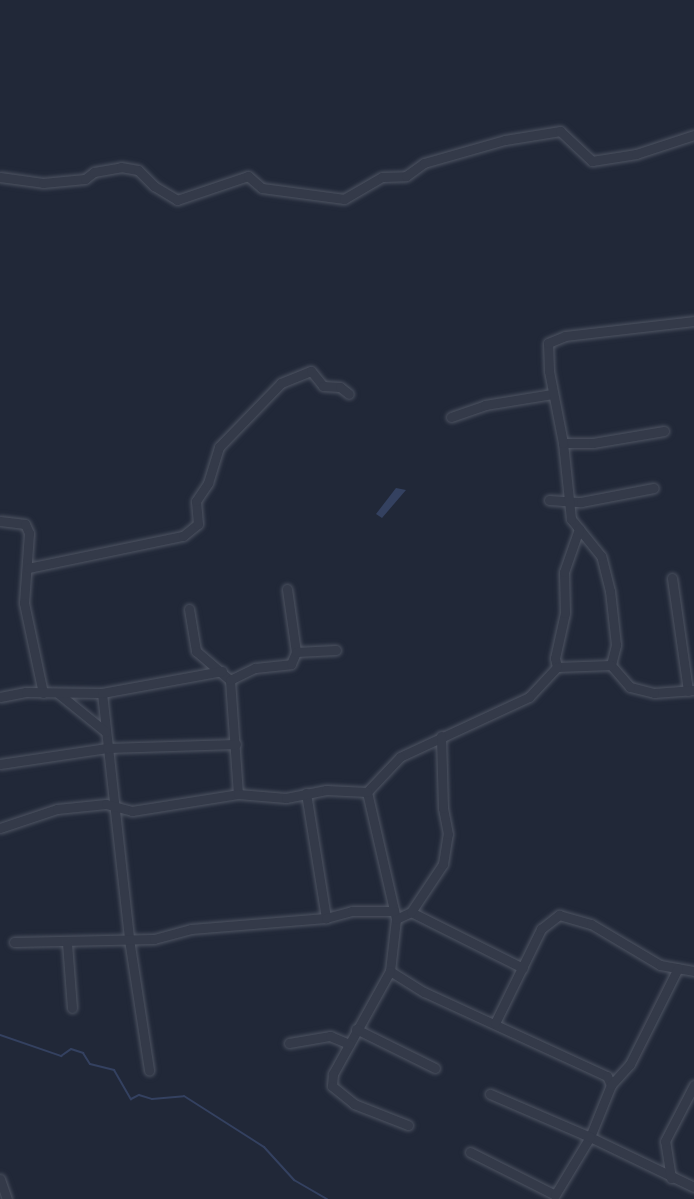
<!DOCTYPE html>
<html>
<head>
<meta charset="utf-8">
<style>
	body { margin:0 }
	#map { position:relative; width:694px; height:1199px; overflow:hidden; background:#212838; font-family:Helvetica,sans-serif }
	div>[style] { position:absolute }
	.water>* { inset:0; background:#344160 }
	.stream>* { height:2px; margin:-1px; padding:0 1px; transform-origin:1px; border-radius:1px; background:#344160 }
	.roads { filter:drop-shadow(0 0 2px #4f5563) drop-shadow(0 0 2px #4f5563) }
	.street>* { height:9px; margin:-4.5px; padding:0 4.5px; transform-origin:4.5px; border-radius:4.5px; background:#343a49 }
	span { translate:-50% -50%; white-space:nowrap; text-align:center; line-height:1.15; -webkit-text-stroke:6px #1a202d; paint-order:stroke }
</style>
</head>
<body>
<div id="map">
	<div class="water">
		<i style="clip-path:polygon(396px 488px,406px 490px,382px 518px,376px 514px)"></i>
	</div>
	<div class="stream">
		<i style="left:0;top:1035px;width:65px;rotate:19deg"></i>
		<i style="left:61px;top:1056px;width:12px;rotate:-35deg"></i>
		<i style="left:71px;top:1049px;width:13px;rotate:18deg"></i>
		<i style="left:83px;top:1053px;width:13px;rotate:58deg"></i>
		<i style="left:90px;top:1064px;width:25px;rotate:14deg"></i>
		<i style="left:114px;top:1070px;width:34px;rotate:60deg"></i>
		<i style="left:131px;top:1099px;width:9px;rotate:-27deg"></i>
		<i style="left:139px;top:1095px;width:14px;rotate:17deg"></i>
		<i style="left:152px;top:1099px;width:32px;rotate:-5deg"></i>
		<i style="left:184px;top:1096px;width:95px;rotate:32.5deg"></i>
		<i style="left:264px;top:1147px;width:45px;rotate:47.7deg"></i>
		<i style="left:294px;top:1180px;width:38px;rotate:30deg"></i>
	</div>
	<div class="roads">
		<div class="street">
			<i style="left:0;top:177px;width:43px;rotate:7.9deg"></i>
			<i style="left:43px;top:183px;width:42px;rotate:-5.4deg"></i>
			<i style="left:85px;top:179px;width:11px;rotate:-38deg"></i>
			<i style="left:94px;top:172px;width:27px;rotate:-10deg"></i>
			<i style="left:121px;top:167px;width:17px;rotate:10deg"></i>
			<i style="left:138px;top:170px;width:23px;rotate:45deg"></i>
			<i style="left:154px;top:186px;width:27px;rotate:31deg"></i>
			<i style="left:177px;top:200px;width:75px;rotate:-18.7deg"></i>
			<i style="left:248px;top:176px;width:18px;rotate:41deg"></i>
			<i style="left:262px;top:188px;width:83px;rotate:7.6deg"></i>
			<i style="left:344px;top:199px;width:44px;rotate:-30.1deg"></i>
			<i style="left:382px;top:177px;width:24px;rotate:-2deg"></i>
			<i style="left:406px;top:176px;width:22px;rotate:-36deg"></i>
			<i style="left:424px;top:163px;width:84px;rotate:-15.9deg"></i>
			<i style="left:505px;top:140px;width:56px;rotate:-9.3deg"></i>
			<i style="left:560px;top:131px;width:44px;rotate:43.2deg"></i>
			<i style="left:592px;top:161px;width:45px;rotate:-9deg"></i>
			<i style="left:636px;top:154px;width:61px;rotate:-18.1deg"></i>
			<i style="left:451px;top:417px;width:36px;rotate:-19deg"></i>
			<i style="left:485px;top:405px;width:68px;rotate:-9.3deg"></i>
			<i style="left:563px;top:443px;width:30px"></i>
			<i style="left:593px;top:443px;width:72px;rotate:-9.6deg"></i>
			<i style="left:549px;top:500px;width:32px;rotate:4deg"></i>
			<i style="left:581px;top:502px;width:74px;rotate:-10.9deg"></i>
			<i style="left:0;top:521px;width:25px;rotate:7deg"></i>
			<i style="left:25px;top:524px;width:10px;rotate:66deg"></i>
			<i style="left:29px;top:533px;width:70px;rotate:94.1deg"></i>
			<i style="left:24px;top:603px;width:92px;rotate:78.1deg"></i>
			<i style="left:28px;top:568px;width:158px;rotate:-11.7deg"></i>
			<i style="left:183px;top:536px;width:19px;rotate:-39deg"></i>
			<i style="left:198px;top:524px;width:23px;rotate:-95deg"></i>
			<i style="left:196px;top:501px;width:22px;rotate:-56deg"></i>
			<i style="left:208px;top:483px;width:38px;rotate:-73deg"></i>
			<i style="left:219px;top:447px;width:89px;rotate:-45.9deg"></i>
			<i style="left:281px;top:383px;width:32px;rotate:-22deg"></i>
			<i style="left:311px;top:371px;width:19px;rotate:51deg"></i>
			<i style="left:323px;top:386px;width:17px;rotate:3deg"></i>
			<i style="left:340px;top:387px;width:11px;rotate:38deg"></i>
			<i style="left:672px;top:578px;width:114px;rotate:81.9deg"></i>
			<i style="left:287px;top:589px;width:64px;rotate:81.9deg"></i>
			<i style="left:189px;top:609px;width:43px;rotate:80.5deg"></i>
			<i style="left:196px;top:651px;width:45px;rotate:40.5deg"></i>
			<i style="left:230px;top:680px;width:114px;rotate:86deg"></i>
			<i style="left:611px;top:665px;width:21px;rotate:-76deg"></i>
			<i style="left:616px;top:645px;width:54px;rotate:-96.3deg"></i>
			<i style="left:610px;top:591px;width:36px;rotate:-104deg"></i>
			<i style="left:601px;top:556px;width:48px;rotate:-129deg"></i>
			<i style="left:571px;top:519px;width:76px;rotate:-96deg"></i>
			<i style="left:563px;top:443px;width:73px;rotate:-101deg"></i>
			<i style="left:549px;top:371px;width:28px;rotate:-92deg"></i>
			<i style="left:548px;top:343px;width:18px;rotate:-22deg"></i>
			<i style="left:565px;top:336px;width:130px;rotate:-6.6deg"></i>
			<i style="left:557px;top:667px;width:9px;rotate:-103deg"></i>
			<i style="left:555px;top:658px;width:46px;rotate:-77.5deg"></i>
			<i style="left:565px;top:613px;width:41px;rotate:-91.4deg"></i>
			<i style="left:564px;top:572px;width:46px;rotate:-70.8deg"></i>
			<i style="left:230px;top:680px;width:28px;rotate:-26deg"></i>
			<i style="left:255px;top:668px;width:36px;rotate:-6deg"></i>
			<i style="left:291px;top:664px;width:13px;rotate:-67deg"></i>
			<i style="left:296px;top:652px;width:40px;rotate:-2.9deg"></i>
			<i style="left:694px;top:690px;width:40px;rotate:175.7deg"></i>
			<i style="left:654px;top:693px;width:25px;rotate:-166deg"></i>
			<i style="left:630px;top:687px;width:29px;rotate:-131deg"></i>
			<i style="left:611px;top:665px;width:54px;rotate:177.9deg"></i>
			<i style="left:557px;top:667px;width:41px;rotate:133deg"></i>
			<i style="left:529px;top:697px;width:142px;rotate:155.1deg"></i>
			<i style="left:400px;top:757px;width:48px;rotate:133.3deg"></i>
			<i style="left:367px;top:792px;width:130px;rotate:77.1deg"></i>
			<i style="left:396px;top:919px;width:52px;rotate:96.6deg"></i>
			<i style="left:390px;top:971px;width:40px;rotate:32deg"></i>
			<i style="left:424px;top:992px;width:201px;rotate:24.7deg"></i>
			<i style="left:607px;top:1076px;width:10px;rotate:66deg"></i>
			<i style="left:611px;top:1085px;width:56px;rotate:112deg"></i>
			<i style="left:590px;top:1137px;width:115px;rotate:25.7deg"></i>
			<i style="left:102px;top:693px;width:247px;rotate:83.7deg"></i>
			<i style="left:129px;top:939px;width:133px;rotate:81.3deg"></i>
			<i style="left:59px;top:694px;width:60px;rotate:39deg"></i>
			<i style="left:0;top:697px;width:26px;rotate:-11deg"></i>
			<i style="left:26px;top:692px;width:76px;rotate:0.8deg"></i>
			<i style="left:102px;top:693px;width:122px;rotate:-10.4deg"></i>
			<i style="left:0;top:764px;width:108px;rotate:-8.5deg"></i>
			<i style="left:107px;top:748px;width:129px;rotate:-1.8deg"></i>
			<i style="left:306px;top:793px;width:127px;rotate:80.9deg"></i>
			<i style="left:0;top:828px;width:60px;rotate:-18.4deg"></i>
			<i style="left:57px;top:809px;width:49px;rotate:-5.8deg"></i>
			<i style="left:106px;top:804px;width:27px;rotate:15deg"></i>
			<i style="left:132px;top:811px;width:107px;rotate:-9.1deg"></i>
			<i style="left:238px;top:794px;width:48px;rotate:4.8deg"></i>
			<i style="left:286px;top:798px;width:41px;rotate:-11.3deg"></i>
			<i style="left:326px;top:790px;width:41px;rotate:2.8deg"></i>
			<i style="left:411px;top:912px;width:125px;rotate:26.6deg"></i>
			<i style="left:396px;top:919px;width:17px;rotate:-25deg"></i>
			<i style="left:411px;top:912px;width:58px;rotate:-56.3deg"></i>
			<i style="left:443px;top:864px;width:30px;rotate:-81deg"></i>
			<i style="left:448px;top:834px;width:26px;rotate:-101deg"></i>
			<i style="left:443px;top:808px;width:72px;rotate:-91.6deg"></i>
			<i style="left:14px;top:942px;width:140px;rotate:-1.2deg"></i>
			<i style="left:154px;top:939px;width:38px;rotate:-15deg"></i>
			<i style="left:191px;top:929px;width:135px;rotate:-4.7deg"></i>
			<i style="left:326px;top:918px;width:27px;rotate:-15deg"></i>
			<i style="left:352px;top:911px;width:42px"></i>
			<i style="left:67px;top:943px;width:65px;rotate:85.6deg"></i>
			<i style="left:390px;top:971px;width:118px;rotate:119deg"></i>
			<i style="left:333px;top:1074px;width:12px;rotate:95deg"></i>
			<i style="left:332px;top:1086px;width:28px;rotate:39deg"></i>
			<i style="left:354px;top:1104px;width:58px;rotate:21.3deg"></i>
			<i style="left:495px;top:1023px;width:105px;rotate:-63.9deg"></i>
			<i style="left:541px;top:929px;width:23px;rotate:-38deg"></i>
			<i style="left:559px;top:915px;width:33px;rotate:16deg"></i>
			<i style="left:591px;top:924px;width:80px;rotate:30.7deg"></i>
			<i style="left:660px;top:965px;width:35px;rotate:10deg"></i>
			<i style="left:356px;top:1029px;width:88px;rotate:26.3deg"></i>
			<i style="left:289px;top:1043px;width:42px;rotate:-9.7deg"></i>
			<i style="left:330px;top:1036px;width:21px;rotate:23deg"></i>
			<i style="left:611px;top:1085px;width:28px;rotate:-48deg"></i>
			<i style="left:630px;top:1064px;width:107px;rotate:-63.4deg"></i>
			<i style="left:470px;top:1152px;width:95px;rotate:26.8deg"></i>
			<i style="left:555px;top:1195px;width:68px;rotate:-58.9deg"></i>
			<i style="left:590px;top:1137px;width:109px;rotate:-156.7deg"></i>
			<i style="left:671px;top:1178px;width:37px;rotate:-99deg"></i>
			<i style="left:665px;top:1141px;width:63px;rotate:-62.6deg"></i>
			<i style="left:0;top:1179px;width:21px;rotate:71deg"></i>
		</div>
	</div>
</div>
</body>
</html>
